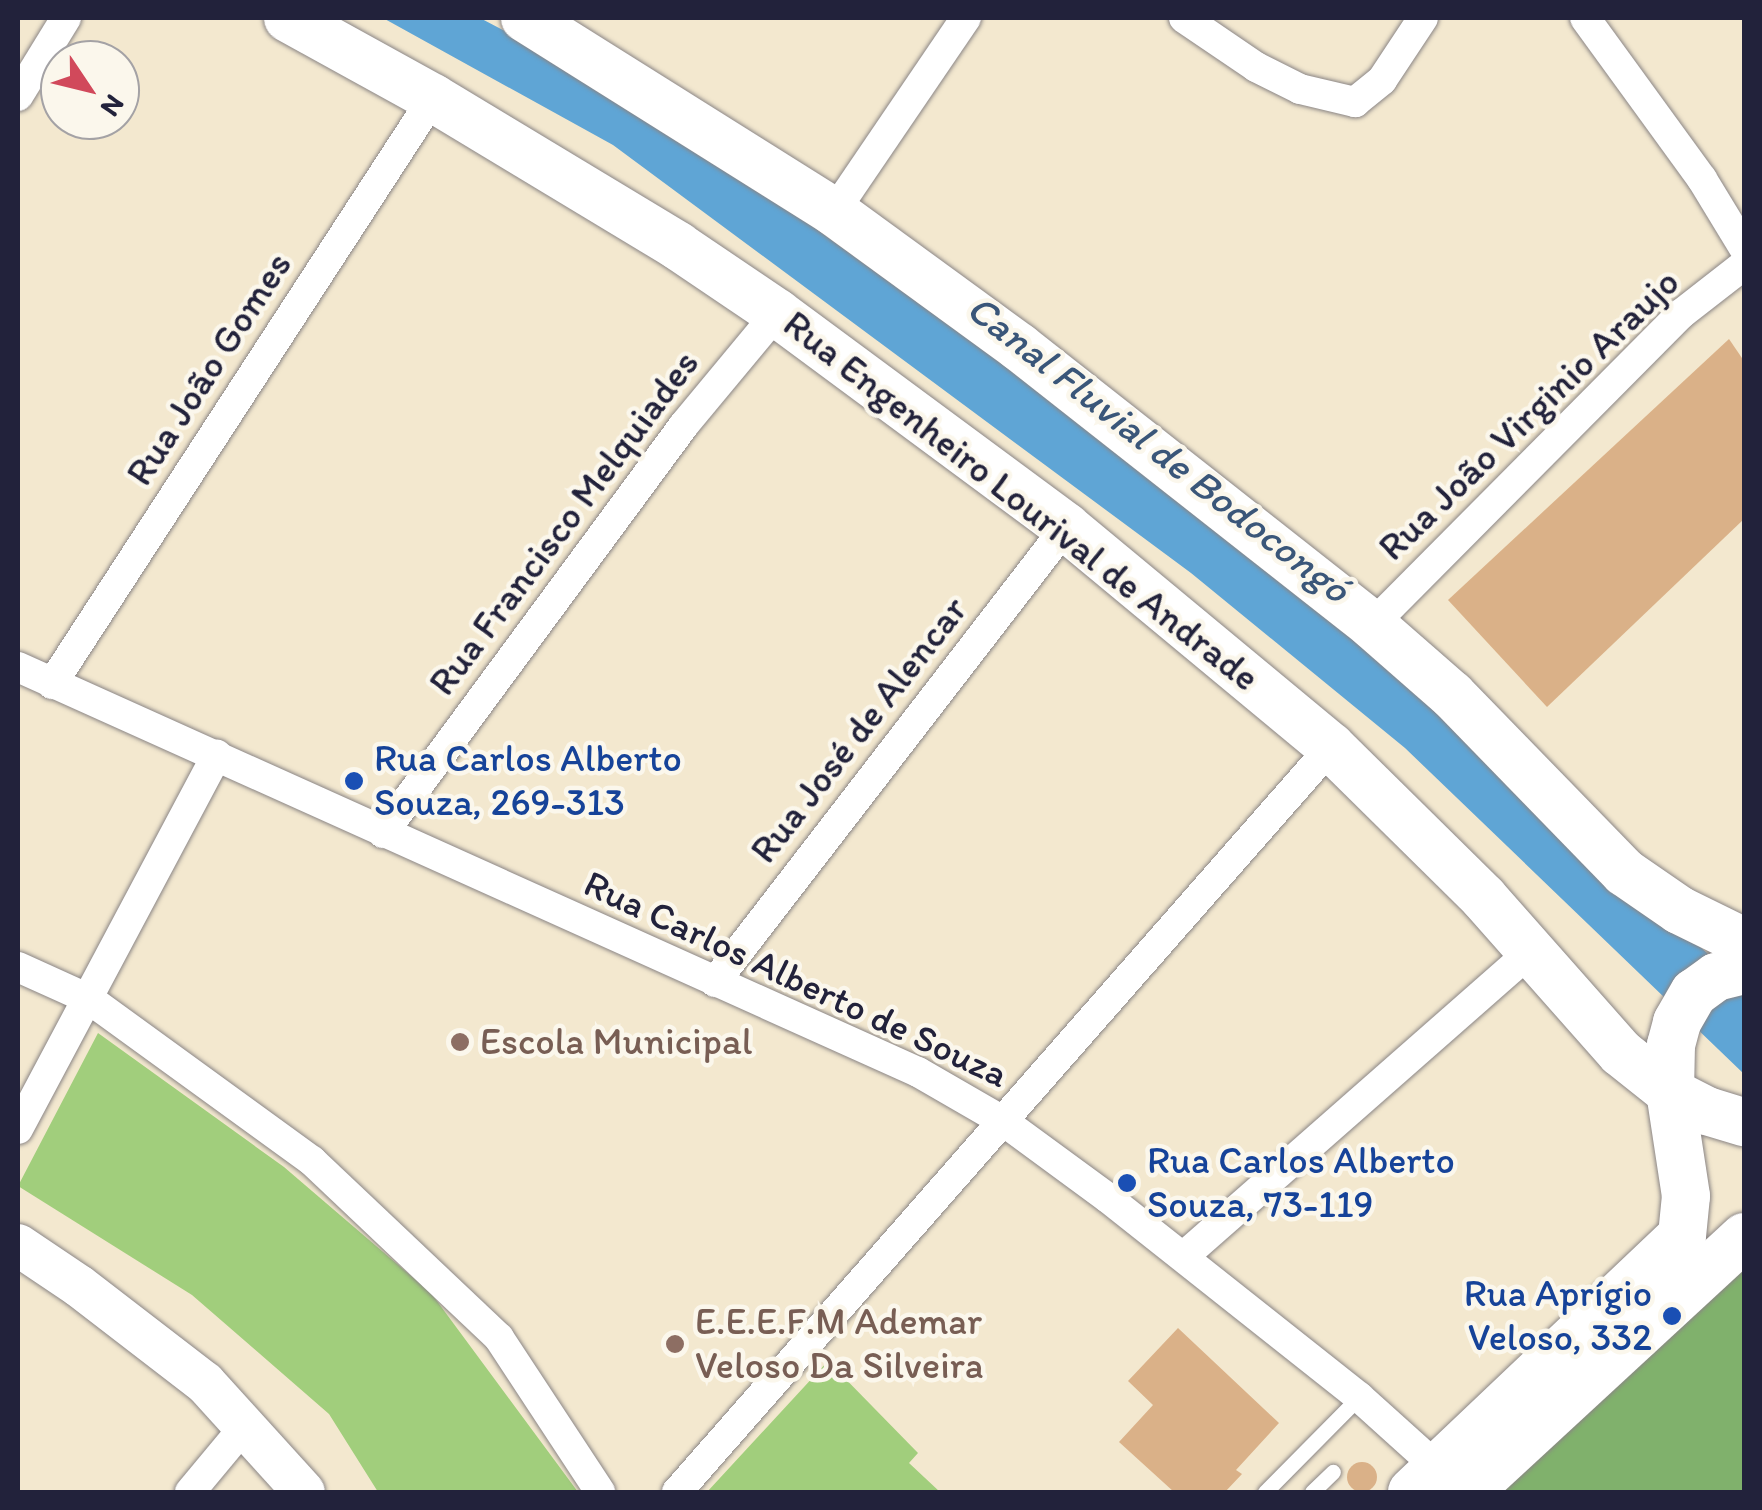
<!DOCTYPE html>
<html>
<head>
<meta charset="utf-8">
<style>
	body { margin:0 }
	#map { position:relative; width:1762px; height:1510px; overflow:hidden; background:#f3e8cf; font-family:Itim,sans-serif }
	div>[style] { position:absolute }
	.green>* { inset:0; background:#a1ce7c }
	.forest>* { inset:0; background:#80b16c }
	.water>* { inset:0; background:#5fa5d5 }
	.building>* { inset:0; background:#dab188 }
	.round { border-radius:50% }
	.roads { filter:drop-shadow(0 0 2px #8a8585) drop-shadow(0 0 2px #8a8585) }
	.lane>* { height:15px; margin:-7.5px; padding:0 7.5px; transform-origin:7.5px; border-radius:7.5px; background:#fff }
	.street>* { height:30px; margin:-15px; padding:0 15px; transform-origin:15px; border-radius:15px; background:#fff }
	.secondary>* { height:42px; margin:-21px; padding:0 21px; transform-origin:21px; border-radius:21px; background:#fff }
	.primary>* { height:48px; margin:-24px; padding:0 24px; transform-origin:24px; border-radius:24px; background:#fff }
	.dots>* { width:28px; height:28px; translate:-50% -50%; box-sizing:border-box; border:5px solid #fbf7ec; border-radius:50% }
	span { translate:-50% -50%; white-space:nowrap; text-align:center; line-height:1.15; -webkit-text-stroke:9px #fbf7ec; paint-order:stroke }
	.street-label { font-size:38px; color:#22223b }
	.transit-label { font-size:38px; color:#164399 }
	.left { translate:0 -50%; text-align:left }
	.right { translate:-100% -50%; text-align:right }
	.education-label { font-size:38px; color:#785e54 }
	.water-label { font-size:40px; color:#3a5679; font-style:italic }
	.frame { position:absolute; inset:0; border:20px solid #22223b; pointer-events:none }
	.north { position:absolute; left:40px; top:40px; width:100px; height:100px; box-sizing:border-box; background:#fbf7ec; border:2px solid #a4a2a5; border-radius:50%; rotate:125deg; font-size:28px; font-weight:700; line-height:40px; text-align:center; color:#22223b }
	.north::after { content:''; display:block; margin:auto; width:35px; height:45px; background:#d1495b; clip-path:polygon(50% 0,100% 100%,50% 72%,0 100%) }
</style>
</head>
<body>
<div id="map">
	<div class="green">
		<i style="clip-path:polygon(98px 1033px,284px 1167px,431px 1293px,578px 1492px,378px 1492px,329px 1414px,192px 1295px,18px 1186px)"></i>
		<i style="clip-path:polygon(828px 1361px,918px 1453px,909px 1463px,940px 1492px,707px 1492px)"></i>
	</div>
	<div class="forest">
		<i style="clip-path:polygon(1744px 1255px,1744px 1492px,1490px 1492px)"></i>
	</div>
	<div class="water">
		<i style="clip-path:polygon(383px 18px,480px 18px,641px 102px,1240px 536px,1744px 986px,1744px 1074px,1405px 748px,1191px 573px,613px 145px)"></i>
	</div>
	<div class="building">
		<i style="clip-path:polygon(1729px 339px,1744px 361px,1744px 519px,1547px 707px,1448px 600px)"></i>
		<i style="clip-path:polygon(1178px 1328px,1279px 1423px,1236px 1470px,1242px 1474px,1225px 1492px,1174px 1492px,1119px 1442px,1153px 1405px,1128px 1381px)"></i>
		<i class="round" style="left:1347px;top:1462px;width:30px;height:30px"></i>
	</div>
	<div class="roads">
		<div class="lane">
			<i style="left:1265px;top:1492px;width:134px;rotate:-45.3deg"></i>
			<i style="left:1312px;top:1492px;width:29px;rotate:-44deg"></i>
		</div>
		<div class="street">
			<i style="left:1184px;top:18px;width:87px;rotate:34.2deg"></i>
			<i style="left:1256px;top:67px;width:49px;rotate:26.6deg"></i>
			<i style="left:1300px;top:89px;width:57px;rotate:13.3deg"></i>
			<i style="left:1355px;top:102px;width:35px;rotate:-39deg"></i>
			<i style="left:1382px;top:80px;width:74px;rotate:-56.5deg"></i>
			<i style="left:1585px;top:18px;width:199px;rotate:54deg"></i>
			<i style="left:1702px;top:179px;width:81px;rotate:58.7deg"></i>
			<i style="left:18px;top:96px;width:92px;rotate:-58.4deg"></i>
			<i style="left:834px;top:212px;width:235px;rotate:-55.8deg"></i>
			<i style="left:1372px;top:625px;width:438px;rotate:-45.2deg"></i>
			<i style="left:1681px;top:314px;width:80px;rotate:-37.9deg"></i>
			<i style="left:18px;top:667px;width:987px;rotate:24.23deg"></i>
			<i style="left:918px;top:1072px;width:98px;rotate:30deg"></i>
			<i style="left:1003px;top:1121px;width:130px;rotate:36.3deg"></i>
			<i style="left:1108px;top:1198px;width:320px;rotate:38.4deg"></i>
			<i style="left:1359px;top:1397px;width:121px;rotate:42deg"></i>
			<i style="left:52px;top:684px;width:699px;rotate:-56.97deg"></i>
			<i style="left:383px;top:833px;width:507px;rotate:-53.58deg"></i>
			<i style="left:684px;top:425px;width:146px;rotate:-50.3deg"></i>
			<i style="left:18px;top:967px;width:78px;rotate:24.3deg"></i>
			<i style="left:89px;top:999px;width:276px;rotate:36deg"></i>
			<i style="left:312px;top:1161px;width:257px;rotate:43.4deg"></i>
			<i style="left:499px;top:1338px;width:184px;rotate:56.7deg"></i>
			<i style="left:715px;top:982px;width:575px;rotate:-52.35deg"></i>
			<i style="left:18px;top:1129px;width:424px;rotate:-62deg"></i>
			<i style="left:1184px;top:1256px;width:463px;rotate:-41.3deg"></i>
			<i style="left:190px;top:1492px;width:86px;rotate:-50.2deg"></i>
			<i style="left:677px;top:1492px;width:991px;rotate:-48.72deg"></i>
		</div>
		<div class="secondary">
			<i style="left:18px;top:1245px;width:73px;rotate:33.9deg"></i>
			<i style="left:79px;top:1286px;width:159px;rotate:37.6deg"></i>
			<i style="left:205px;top:1383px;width:147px;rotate:47.8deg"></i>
		</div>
		<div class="primary">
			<i style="left:288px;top:18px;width:166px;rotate:28.9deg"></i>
			<i style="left:433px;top:98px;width:286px;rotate:31.1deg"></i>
			<i style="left:678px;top:246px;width:120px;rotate:34.1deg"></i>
			<i style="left:777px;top:313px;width:360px;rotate:36.5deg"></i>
			<i style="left:1066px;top:527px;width:344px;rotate:39.7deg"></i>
			<i style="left:1331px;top:747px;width:214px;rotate:44.6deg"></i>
			<i style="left:1483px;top:897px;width:208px;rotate:48.5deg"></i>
			<i style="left:1621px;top:1053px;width:63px;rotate:38.5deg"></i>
			<i style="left:1670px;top:1092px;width:42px;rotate:27.2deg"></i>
			<i style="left:1707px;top:1111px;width:39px;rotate:17deg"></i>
			<i style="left:525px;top:18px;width:365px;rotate:32.1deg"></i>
			<i style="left:834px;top:212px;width:229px;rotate:36.1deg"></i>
			<i style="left:1019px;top:347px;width:449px;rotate:38.2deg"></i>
			<i style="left:1372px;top:625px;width:106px;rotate:41.2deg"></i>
			<i style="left:1452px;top:695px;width:247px;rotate:45.8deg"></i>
			<i style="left:1624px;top:872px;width:67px;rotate:34.6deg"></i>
			<i style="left:1679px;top:910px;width:72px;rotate:26.2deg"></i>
			<i style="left:1412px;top:1492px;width:372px;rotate:-43.5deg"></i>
			<i style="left:1682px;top:1236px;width:40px;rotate:-84.3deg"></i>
			<i style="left:1686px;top:1196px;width:105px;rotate:-98.7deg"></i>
			<i style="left:1670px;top:1092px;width:47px;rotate:-88.8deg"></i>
			<i style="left:1671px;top:1045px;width:24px;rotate:-75deg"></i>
			<i style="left:1677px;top:1022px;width:34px;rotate:-60deg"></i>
			<i style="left:1694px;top:993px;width:27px;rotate:-36deg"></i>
			<i style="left:1716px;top:977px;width:29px;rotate:-14deg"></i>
			<i style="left:1468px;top:1492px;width:376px;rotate:-42.7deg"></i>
		</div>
	</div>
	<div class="dots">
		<i style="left:354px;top:781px;background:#1a4fb4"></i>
		<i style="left:460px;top:1042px;background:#8d6e63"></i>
		<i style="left:1127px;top:1183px;background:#1a4fb4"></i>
		<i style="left:1672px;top:1316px;background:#1a4fb4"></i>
		<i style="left:675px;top:1344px;background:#8d6e63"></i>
	</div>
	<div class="street-label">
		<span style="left:209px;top:369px;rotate:-57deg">Rua João Gomes</span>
		<span style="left:1529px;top:415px;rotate:-44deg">Rua João Virginio Araujo</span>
		<span style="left:1021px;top:501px;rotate:38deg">Rua Engenheiro Lourival de Andrade</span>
		<span style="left:564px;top:523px;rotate:-53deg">Rua Francisco Melquiades</span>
		<span style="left:859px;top:730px;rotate:-52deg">Rua José de Alencar</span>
		<span style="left:796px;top:979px;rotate:25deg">Rua Carlos Alberto de Souza</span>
	</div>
	<div class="transit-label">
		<span class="left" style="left:374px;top:781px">Rua Carlos Alberto<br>Souza, 269-313</span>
		<span class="left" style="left:1147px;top:1183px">Rua Carlos Alberto<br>Souza, 73-119</span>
		<span class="right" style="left:1652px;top:1316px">Rua Aprígio<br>Veloso, 332</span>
	</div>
	<div class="education-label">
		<span class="left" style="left:480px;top:1042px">Escola Municipal</span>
		<span class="left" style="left:695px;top:1344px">E.E.E.F.M Ademar<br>Veloso Da Silveira</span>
	</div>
	<div class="water-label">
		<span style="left:1159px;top:448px;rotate:38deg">Canal Fluvial de Bodocongó</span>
	</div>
	<div class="frame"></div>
	<div class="north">N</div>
</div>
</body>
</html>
